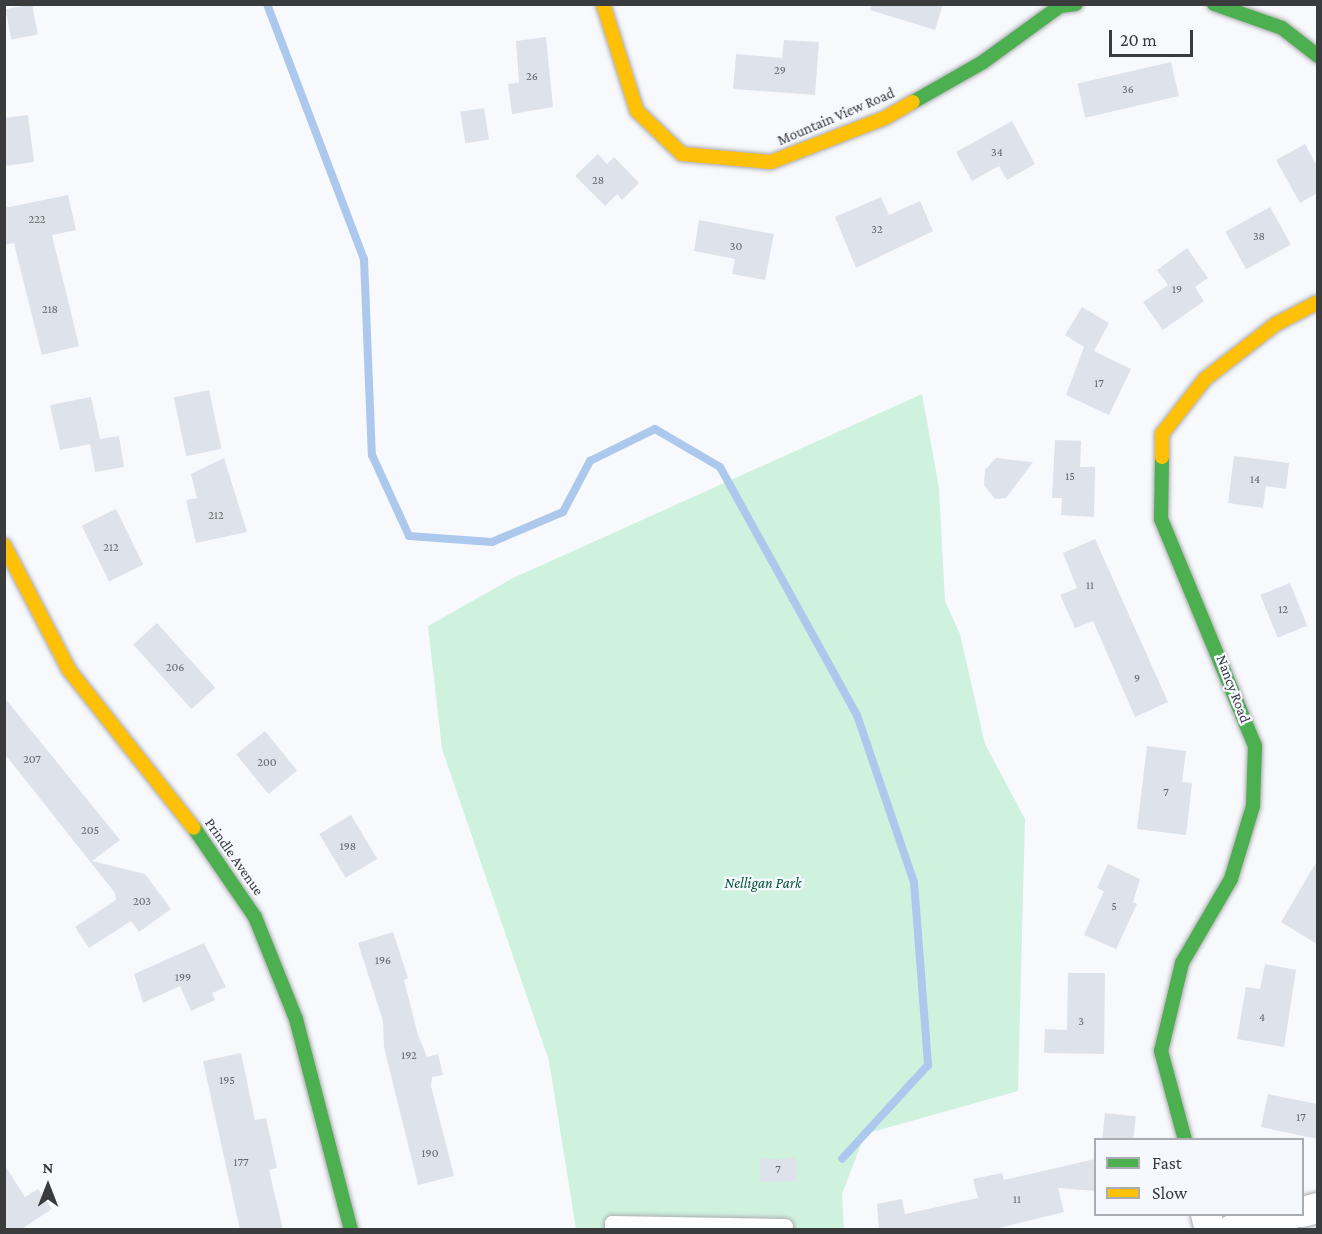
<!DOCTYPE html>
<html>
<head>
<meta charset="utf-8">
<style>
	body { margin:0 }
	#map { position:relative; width:1322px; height:1234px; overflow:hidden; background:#f8f9fd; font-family:"Crimson Pro",serif }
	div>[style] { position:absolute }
	.green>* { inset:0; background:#cff2df }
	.stream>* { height:8px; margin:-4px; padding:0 4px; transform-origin:4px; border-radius:4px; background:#acc9ed }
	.building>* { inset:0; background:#dee2eb; transform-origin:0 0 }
	.roads { filter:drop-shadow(0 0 2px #acacaf) drop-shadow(0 0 2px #acacaf) }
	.lane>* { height:15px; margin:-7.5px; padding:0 7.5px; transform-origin:7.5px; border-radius:7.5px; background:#fefeff }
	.street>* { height:30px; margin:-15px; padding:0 15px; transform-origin:15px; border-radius:15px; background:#fefeff }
	.fast>* { height:14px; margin:-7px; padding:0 7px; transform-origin:7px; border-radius:7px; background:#4caf50 }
	.slow>* { height:14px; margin:-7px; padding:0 7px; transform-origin:7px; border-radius:7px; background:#ffc107 }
	span { translate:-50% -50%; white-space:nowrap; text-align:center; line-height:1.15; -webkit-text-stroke:4.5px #f6f8ff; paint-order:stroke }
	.number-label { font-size:12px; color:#64666a }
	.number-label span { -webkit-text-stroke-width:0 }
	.street-label { font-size:15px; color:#3a3b3d }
	.park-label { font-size:15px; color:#055633; font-style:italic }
	.frame { position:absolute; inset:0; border:6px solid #3a3b3d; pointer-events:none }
	.legend { position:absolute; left:1094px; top:1138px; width:210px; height:78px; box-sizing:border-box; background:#f6f8ff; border:2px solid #abacb1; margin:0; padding:8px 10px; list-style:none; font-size:18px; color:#3a3b3d }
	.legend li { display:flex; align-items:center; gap:12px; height:30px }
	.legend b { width:30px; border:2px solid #abacb1 }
	.north { position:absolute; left:18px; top:1156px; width:60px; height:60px; -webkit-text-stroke:4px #f6f8ff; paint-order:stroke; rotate:0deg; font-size:16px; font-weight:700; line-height:24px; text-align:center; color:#3a3b3d }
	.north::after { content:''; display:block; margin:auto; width:21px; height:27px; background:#3a3b3d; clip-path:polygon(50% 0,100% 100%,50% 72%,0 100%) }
	.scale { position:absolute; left:1109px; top:30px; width:84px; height:27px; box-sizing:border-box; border:3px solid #3a3b3d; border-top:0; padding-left:8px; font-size:18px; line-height:21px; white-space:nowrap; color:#3a3b3d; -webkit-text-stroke:4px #f6f8ff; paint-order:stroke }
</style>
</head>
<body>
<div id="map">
	<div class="green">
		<i style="clip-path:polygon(922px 394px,939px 488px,945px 601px,960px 634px,985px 744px,1025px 819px,1018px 1091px,865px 1134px,842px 1194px,844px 1229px,576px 1229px,549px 1061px,442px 749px,428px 626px,513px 578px)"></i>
	</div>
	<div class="stream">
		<i style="left:267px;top:4px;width:273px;rotate:69.2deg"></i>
		<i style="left:364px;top:259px;width:196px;rotate:87.7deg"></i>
		<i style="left:372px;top:455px;width:89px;rotate:65.4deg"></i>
		<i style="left:409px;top:536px;width:83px;rotate:4.1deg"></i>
		<i style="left:492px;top:542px;width:77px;rotate:-22.9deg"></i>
		<i style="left:563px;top:512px;width:58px;rotate:-62.1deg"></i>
		<i style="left:590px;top:461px;width:72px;rotate:-26.2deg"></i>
		<i style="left:655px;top:429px;width:75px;rotate:30.3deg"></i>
		<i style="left:720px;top:467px;width:283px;rotate:61.1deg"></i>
		<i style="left:857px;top:715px;width:176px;rotate:71.2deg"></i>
		<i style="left:914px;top:882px;width:184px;rotate:85.6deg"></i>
		<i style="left:928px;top:1065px;width:127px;rotate:132.5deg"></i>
	</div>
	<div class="building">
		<i style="left:32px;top:4px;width:31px;height:27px;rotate:79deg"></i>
		<i style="clip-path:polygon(871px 4px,943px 4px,935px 30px,870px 10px)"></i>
		<i style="clip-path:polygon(546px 37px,553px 107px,512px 114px,508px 84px,519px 83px,516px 41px)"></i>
		<i style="clip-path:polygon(784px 40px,819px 42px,815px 95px,733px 89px,736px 54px,782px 58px)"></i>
		<i style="left:1171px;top:62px;width:35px;height:96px;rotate:77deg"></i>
		<i style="left:484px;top:108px;width:32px;height:24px;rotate:81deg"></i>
		<i style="clip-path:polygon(28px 115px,34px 162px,4px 166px,4px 118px)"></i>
		<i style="clip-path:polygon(1012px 121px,1035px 164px,1007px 180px,999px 166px,972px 181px,956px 152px)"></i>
		<i style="clip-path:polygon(1305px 144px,1317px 166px,1317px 193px,1300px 203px,1276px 160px)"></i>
		<i style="clip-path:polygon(598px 154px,607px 164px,614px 157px,639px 183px,622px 200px,617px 194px,605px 206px,575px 176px)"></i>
		<i style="clip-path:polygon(68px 195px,76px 230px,52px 235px,79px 346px,42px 355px,14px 243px,4px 245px,4px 208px)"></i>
		<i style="clip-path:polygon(881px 197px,889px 215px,920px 201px,933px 231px,856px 268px,835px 217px)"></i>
		<i style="left:1270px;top:207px;width:43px;height:51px;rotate:61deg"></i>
		<i style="clip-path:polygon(699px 220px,774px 234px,765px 280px,732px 274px,735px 259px,694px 251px)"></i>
		<i style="clip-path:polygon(1187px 248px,1208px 278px,1195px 287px,1204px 301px,1163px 330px,1143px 302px,1168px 285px,1157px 270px)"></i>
		<i style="clip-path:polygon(1082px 307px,1109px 323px,1094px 351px,1131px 369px,1109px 415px,1066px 395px,1084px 347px,1065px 335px)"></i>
		<i style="left:209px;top:390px;width:60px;height:36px;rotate:78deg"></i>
		<i style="clip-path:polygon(91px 397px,100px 439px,119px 436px,124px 467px,95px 472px,90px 444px,60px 450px,50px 405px)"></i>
		<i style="clip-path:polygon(1055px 440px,1081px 441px,1080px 467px,1095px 467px,1094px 517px,1061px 515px,1062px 498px,1052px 498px)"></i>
		<i style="clip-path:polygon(1234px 456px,1289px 463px,1286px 489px,1266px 486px,1263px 508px,1228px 503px)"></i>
		<i style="clip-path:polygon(224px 458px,247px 532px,196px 543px,186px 500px,197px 498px,191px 474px)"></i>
		<i style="clip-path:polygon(996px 458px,1033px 462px,1006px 498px,995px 499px,984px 485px,985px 470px)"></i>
		<i style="left:116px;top:509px;width:62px;height:38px;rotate:64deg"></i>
		<i style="clip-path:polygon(1095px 539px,1168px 702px,1135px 717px,1093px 621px,1075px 628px,1060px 595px,1077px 588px,1063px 553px)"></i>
		<i style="left:1290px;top:583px;width:46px;height:32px;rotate:68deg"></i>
		<i style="left:157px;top:623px;width:87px;height:32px;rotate:48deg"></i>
		<i style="clip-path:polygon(4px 697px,120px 840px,92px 861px,145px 874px,171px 909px,139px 932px,131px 921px,89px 948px,75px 927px,116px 900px,115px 893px,4px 753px)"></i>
		<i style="left:265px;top:731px;width:51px;height:37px;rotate:51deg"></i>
		<i style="clip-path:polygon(1147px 746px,1186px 751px,1182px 782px,1192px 783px,1186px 835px,1137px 829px)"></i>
		<i style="left:351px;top:815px;width:51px;height:37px;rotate:59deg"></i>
		<i style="clip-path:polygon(1317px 861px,1317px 944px,1281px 922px)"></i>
		<i style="clip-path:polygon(1108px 864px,1140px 879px,1133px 902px,1137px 904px,1116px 949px,1084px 935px,1104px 891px,1097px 888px)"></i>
		<i style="clip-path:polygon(393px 932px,408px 978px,404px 980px,418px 1035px,427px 1057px,438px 1054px,443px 1075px,432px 1077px,431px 1086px,454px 1176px,418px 1185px,384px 1047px,383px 1021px,358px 943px)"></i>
		<i style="clip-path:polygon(204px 943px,226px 987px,212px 993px,215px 1000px,191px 1011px,180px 986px,143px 1003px,134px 974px)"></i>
		<i style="clip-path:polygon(1265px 964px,1296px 970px,1284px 1047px,1237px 1039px,1246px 987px,1260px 989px)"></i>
		<i style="clip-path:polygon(1068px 973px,1105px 973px,1104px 1054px,1044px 1053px,1045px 1029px,1067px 1030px)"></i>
		<i style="clip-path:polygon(241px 1053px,255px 1120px,266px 1118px,277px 1168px,269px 1170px,283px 1230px,240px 1230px,203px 1061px)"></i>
		<i style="clip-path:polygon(1268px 1094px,1317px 1104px,1317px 1139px,1261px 1127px)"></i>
		<i style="left:1105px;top:1113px;width:31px;height:27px;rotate:6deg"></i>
		<i style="left:796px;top:1158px;width:23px;height:36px;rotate:88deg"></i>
		<i style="clip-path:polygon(1095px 1159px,1095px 1191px,1058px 1188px,1064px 1212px,991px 1230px,879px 1230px,877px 1204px,902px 1199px,905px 1214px,978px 1198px,973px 1179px,1002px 1173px,1004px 1180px)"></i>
		<i style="clip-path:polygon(4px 1164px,25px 1197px,38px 1189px,52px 1209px,20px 1230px,4px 1230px)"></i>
	</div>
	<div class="roads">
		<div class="lane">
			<i style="left:612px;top:1230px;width:7px;rotate:-90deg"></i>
			<i style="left:612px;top:1223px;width:173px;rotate:1deg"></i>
		</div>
		<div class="street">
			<i style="left:1302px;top:1212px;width:16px;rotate:-14deg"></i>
			<i style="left:1206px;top:1214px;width:16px;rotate:76deg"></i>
			<i style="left:1232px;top:1230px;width:61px;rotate:-15.2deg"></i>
		</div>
		<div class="fast">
			<i style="left:1214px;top:4px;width:72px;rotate:19.4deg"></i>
			<i style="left:1282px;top:28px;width:46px;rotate:37.9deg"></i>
			<i style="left:913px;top:102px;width:81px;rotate:-29.7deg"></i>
			<i style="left:983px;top:62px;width:95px;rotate:-36deg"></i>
			<i style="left:1060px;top:6px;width:16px;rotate:-7deg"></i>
			<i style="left:1162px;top:457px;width:62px;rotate:90.9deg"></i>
			<i style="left:1161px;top:519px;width:246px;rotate:67.5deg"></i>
			<i style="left:1255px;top:746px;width:60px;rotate:91.9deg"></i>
			<i style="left:1253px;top:806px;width:76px;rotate:106.8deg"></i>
			<i style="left:1231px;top:879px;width:97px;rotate:120.3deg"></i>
			<i style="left:1182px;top:963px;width:90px;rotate:103.4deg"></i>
			<i style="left:1161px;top:1051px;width:92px;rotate:74.9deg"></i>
			<i style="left:194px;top:828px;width:108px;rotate:55.6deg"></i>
			<i style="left:255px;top:917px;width:110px;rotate:68.1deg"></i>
			<i style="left:296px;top:1019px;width:218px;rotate:75.4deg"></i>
		</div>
		<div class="slow">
			<i style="left:603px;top:4px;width:112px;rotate:72.4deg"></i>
			<i style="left:637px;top:111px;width:62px;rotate:43.7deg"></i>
			<i style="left:682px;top:154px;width:89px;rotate:5.1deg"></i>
			<i style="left:771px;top:162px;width:122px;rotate:-21.1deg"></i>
			<i style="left:885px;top:118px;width:32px;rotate:-30deg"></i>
			<i style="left:1162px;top:457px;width:23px;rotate:-90deg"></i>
			<i style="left:1162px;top:434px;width:70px;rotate:-52deg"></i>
			<i style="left:1205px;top:379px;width:90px;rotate:-37.8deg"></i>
			<i style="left:1276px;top:324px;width:47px;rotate:-27.6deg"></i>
			<i style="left:4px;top:545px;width:141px;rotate:62.5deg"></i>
			<i style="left:69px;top:670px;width:201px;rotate:51.7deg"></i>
		</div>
	</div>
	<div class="number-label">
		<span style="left:780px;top:71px">29</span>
		<span style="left:532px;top:77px">26</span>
		<span style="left:1128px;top:90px">36</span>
		<span style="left:997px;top:153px">34</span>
		<span style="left:598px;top:181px">28</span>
		<span style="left:37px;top:220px">222</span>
		<span style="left:877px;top:230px">32</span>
		<span style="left:1259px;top:237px">38</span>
		<span style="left:736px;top:247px">30</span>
		<span style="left:1177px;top:290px">19</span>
		<span style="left:50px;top:310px">218</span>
		<span style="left:1099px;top:384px">17</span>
		<span style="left:1070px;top:477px">15</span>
		<span style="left:1255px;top:480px">14</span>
		<span style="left:216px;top:516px">212</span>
		<span style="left:111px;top:548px">212</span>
		<span style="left:1090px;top:586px">11</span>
		<span style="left:1283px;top:610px">12</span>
		<span style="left:175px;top:668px">206</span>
		<span style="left:1137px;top:679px">9</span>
		<span style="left:32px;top:760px">207</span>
		<span style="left:267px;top:763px">200</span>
		<span style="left:1166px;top:793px">7</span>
		<span style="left:90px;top:831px">205</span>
		<span style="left:348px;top:847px">198</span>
		<span style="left:142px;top:902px">203</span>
		<span style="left:1114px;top:907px">5</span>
		<span style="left:383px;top:961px">196</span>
		<span style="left:183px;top:978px">199</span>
		<span style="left:1262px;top:1018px">4</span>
		<span style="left:1081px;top:1022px">3</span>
		<span style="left:409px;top:1056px">192</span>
		<span style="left:227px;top:1081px">195</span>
		<span style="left:1301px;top:1118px">17</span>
		<span style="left:430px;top:1154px">190</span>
		<span style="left:241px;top:1163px">177</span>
		<span style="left:778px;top:1170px">7</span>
		<span style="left:1017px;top:1200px">11</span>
	</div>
	<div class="street-label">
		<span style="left:836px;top:117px;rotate:-23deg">Mountain View Road</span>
		<span style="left:1233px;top:689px;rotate:69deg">Nancy Road</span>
		<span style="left:234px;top:857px;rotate:55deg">Prindle Avenue</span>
	</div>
	<div class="park-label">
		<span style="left:763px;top:884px">Nelligan Park</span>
	</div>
	<div class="frame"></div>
	<ul class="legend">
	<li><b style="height:8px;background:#4caf50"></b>Fast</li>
	<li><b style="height:8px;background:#ffc107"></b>Slow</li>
	</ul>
	<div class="north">N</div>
	<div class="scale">20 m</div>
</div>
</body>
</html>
